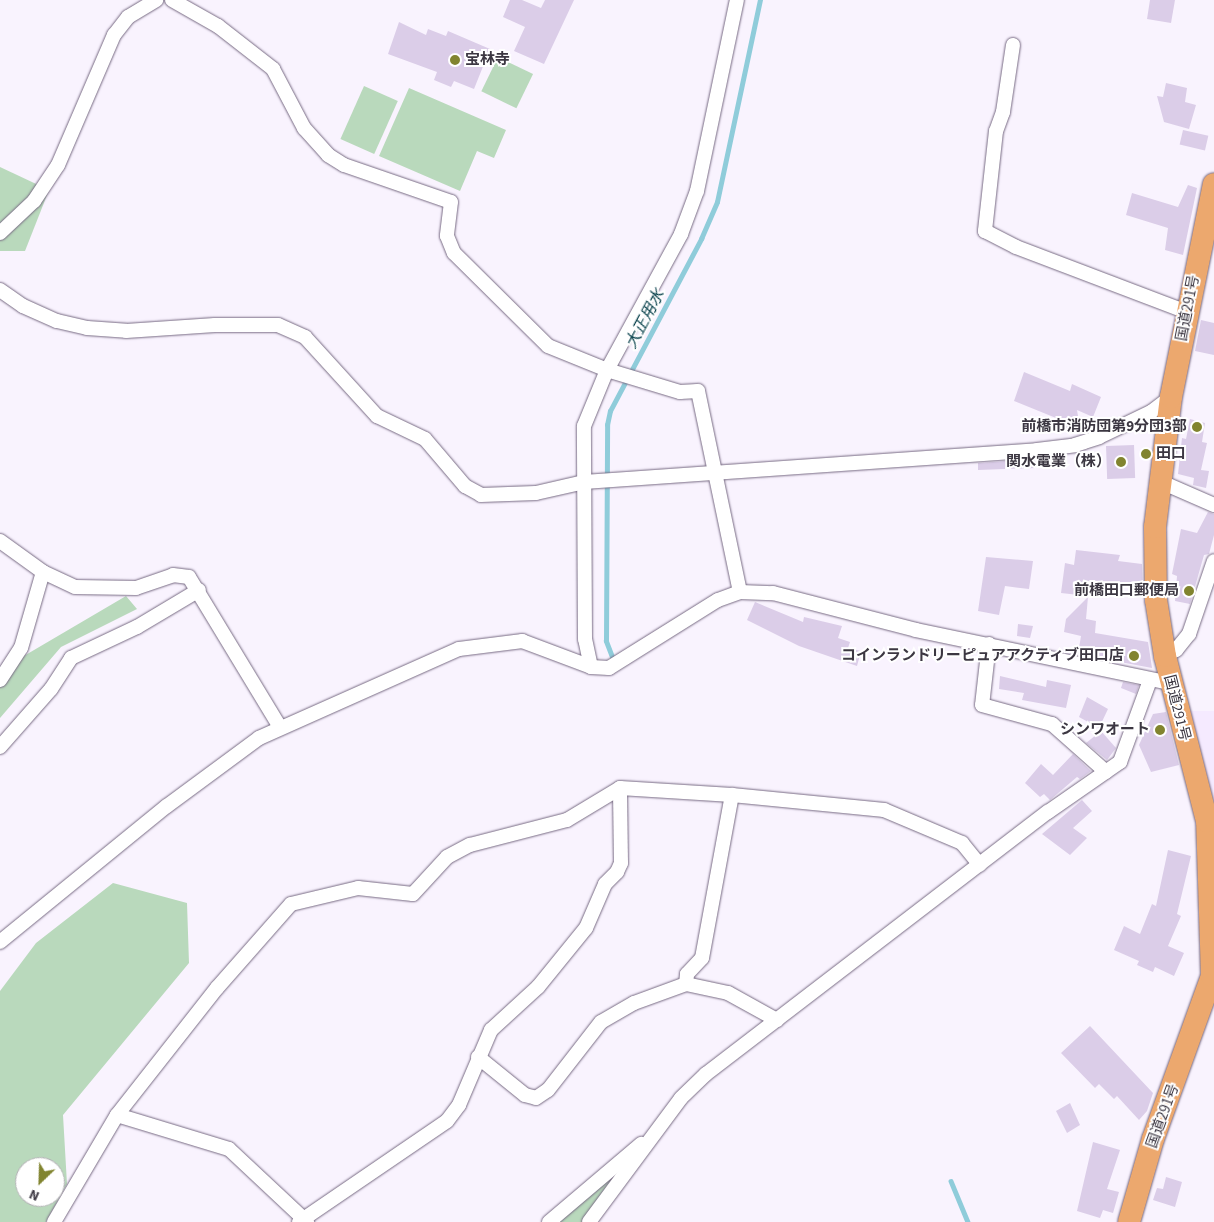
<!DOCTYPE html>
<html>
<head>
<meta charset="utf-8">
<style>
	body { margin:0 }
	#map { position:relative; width:1214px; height:1222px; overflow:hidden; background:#f9f3fe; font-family:"Source Sans 3","Noto Sans JP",sans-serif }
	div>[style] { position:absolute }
	.built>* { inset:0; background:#f5eaff }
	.green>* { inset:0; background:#b9d9bc; transform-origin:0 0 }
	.stream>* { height:4.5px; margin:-2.25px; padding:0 2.25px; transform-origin:2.25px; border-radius:2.25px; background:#8fccda }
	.building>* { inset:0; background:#dbcde8; transform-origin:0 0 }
	.roads { filter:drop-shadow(0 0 1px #776a83) drop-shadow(0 0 1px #776a83) }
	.minor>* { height:14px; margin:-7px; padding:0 7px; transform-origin:7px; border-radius:7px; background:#fff }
	.trunk>* { height:22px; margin:-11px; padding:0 11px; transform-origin:11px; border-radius:11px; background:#eca86e }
	.dots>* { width:14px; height:14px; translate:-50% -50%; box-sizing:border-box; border:2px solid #fff; border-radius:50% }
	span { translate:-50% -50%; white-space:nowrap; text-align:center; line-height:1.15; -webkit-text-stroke:4px #fff; paint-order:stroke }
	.poi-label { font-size:15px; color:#3c3742; font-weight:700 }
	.left { translate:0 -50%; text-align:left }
	.right { translate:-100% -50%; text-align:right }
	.street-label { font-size:15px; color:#3c3742 }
	.water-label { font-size:16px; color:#033d48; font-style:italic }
	.north { position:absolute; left:15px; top:1157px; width:50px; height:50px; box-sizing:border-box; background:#fff; border:1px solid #b1afb3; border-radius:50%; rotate:204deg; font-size:14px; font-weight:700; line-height:20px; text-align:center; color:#3c3742 }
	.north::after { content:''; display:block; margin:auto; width:18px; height:22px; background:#81842f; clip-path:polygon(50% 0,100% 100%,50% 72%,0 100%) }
</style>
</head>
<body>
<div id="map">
	<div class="built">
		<i style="clip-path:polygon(1189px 711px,1214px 711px,1214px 801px)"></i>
	</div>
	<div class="green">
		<i style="left:498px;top:57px;width:39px;height:38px;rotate:26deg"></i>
		<i style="left:364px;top:86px;width:37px;height:58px;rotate:24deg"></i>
		<i style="clip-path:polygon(409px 88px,506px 130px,494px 158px,477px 151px,460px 191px,379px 156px)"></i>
		<i style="clip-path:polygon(0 167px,49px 190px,25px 251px,0 251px)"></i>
		<i style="clip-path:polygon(126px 596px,137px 609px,61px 647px,0 718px,0 670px)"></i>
		<i style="clip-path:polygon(evenodd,113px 883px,187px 903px,189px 963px,63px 1115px,67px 1184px,46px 1222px,0 1222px,0 991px,36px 943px,113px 883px,25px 1167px,55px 1167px,55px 1197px,25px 1197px,25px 1167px)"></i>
		<i style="clip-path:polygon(620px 1167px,582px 1222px,557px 1222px)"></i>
	</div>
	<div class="stream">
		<i style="left:612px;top:657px;width:17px;rotate:-111deg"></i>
		<i style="left:606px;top:641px;width:216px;rotate:-89.7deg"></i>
		<i style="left:607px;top:425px;width:14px;rotate:-78deg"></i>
		<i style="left:610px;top:411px;width:195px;rotate:-62.1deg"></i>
		<i style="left:701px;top:239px;width:40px;rotate:-66.6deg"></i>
		<i style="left:717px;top:202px;width:207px;rotate:-78deg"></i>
		<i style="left:951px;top:1181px;width:44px;rotate:67.5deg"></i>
	</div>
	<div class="building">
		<i style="clip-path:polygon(510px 0,522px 0,541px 8px,545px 0,574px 0,544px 64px,514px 51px,525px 27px,503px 17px)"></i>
		<i style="clip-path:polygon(1150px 0,1175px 0,1171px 23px,1147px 19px)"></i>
		<i style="clip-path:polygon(399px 22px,426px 35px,428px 29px,446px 36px,448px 31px,490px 49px,474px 89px,454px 81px,451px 87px,434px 80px,437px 72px,388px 54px)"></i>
		<i style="clip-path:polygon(1166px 83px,1187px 88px,1185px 102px,1196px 105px,1189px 129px,1164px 122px,1157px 96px,1163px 97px)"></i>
		<i style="left:1183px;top:130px;width:26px;height:15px;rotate:13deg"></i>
		<i style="clip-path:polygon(1188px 185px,1197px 188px,1183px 255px,1165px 250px,1168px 228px,1126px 215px,1132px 193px,1178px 207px)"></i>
		<i style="clip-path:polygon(1201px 320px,1214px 323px,1214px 355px,1195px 351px)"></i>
		<i style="clip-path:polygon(1024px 372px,1070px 391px,1072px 384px,1101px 397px,1093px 417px,1077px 410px,1080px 428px,1058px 428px,1056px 418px,1014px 401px)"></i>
		<i style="clip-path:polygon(1190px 419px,1205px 423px,1202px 442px,1207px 443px,1201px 470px,1209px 471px,1206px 488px,1193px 485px,1194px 478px,1178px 474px,1182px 438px,1186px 439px)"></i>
		<i style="left:1134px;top:445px;width:33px;height:28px;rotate:88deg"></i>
		<i style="clip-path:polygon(1035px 459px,1036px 468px,978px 470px,978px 463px)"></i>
		<i style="clip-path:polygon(1208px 512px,1214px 514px,1214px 535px,1209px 554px,1204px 555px,1190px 604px,1175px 601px,1177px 576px,1172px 574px,1181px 529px,1197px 533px)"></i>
		<i style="clip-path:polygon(1076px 550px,1120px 555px,1118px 561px,1142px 564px,1143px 589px,1092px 580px,1088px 596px,1061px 593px,1065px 563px,1074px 565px)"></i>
		<i style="clip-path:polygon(986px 557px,1033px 561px,1029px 589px,1005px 586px,999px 615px,978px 611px)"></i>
		<i style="clip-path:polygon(1088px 597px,1086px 619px,1096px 621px,1095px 633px,1148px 642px,1152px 668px,1078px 654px,1081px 636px,1064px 632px,1066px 619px)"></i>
		<i style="clip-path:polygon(755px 602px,803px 622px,804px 617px,842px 626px,838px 638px,850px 642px,848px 648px,861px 651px,857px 666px,799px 646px,747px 620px)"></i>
		<i style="clip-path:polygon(1018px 624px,1033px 626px,1030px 638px,1017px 636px)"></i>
		<i style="clip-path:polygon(1000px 676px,1046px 687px,1047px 680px,1071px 685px,1066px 708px,1022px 700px,1024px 693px,999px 689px)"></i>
		<i style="clip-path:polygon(1123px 682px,1139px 685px,1136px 694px,1121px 688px)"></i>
		<i style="clip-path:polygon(1087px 697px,1108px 709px,1099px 728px,1079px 717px)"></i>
		<i style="clip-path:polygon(1166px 712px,1179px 765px,1151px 772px,1139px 745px,1153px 714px)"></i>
		<i style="clip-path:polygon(1101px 731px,1116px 748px,1107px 760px,1086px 743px)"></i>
		<i style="clip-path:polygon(1073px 754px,1091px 771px,1080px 779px,1077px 777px,1050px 800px,1044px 794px,1040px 797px,1025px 783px,1041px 764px,1053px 775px)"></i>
		<i style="clip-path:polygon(1082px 800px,1092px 811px,1073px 828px,1087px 838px,1070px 855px,1042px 834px)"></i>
		<i style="clip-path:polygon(1168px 850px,1191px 856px,1177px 914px,1181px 916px,1168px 946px,1184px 953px,1174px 976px,1155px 967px,1153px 972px,1137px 965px,1139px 961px,1114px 950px,1124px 926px,1140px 934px,1152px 904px,1156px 906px)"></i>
		<i style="clip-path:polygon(1090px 1026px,1153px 1093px,1147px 1111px,1139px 1120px,1117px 1096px,1114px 1099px,1099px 1084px,1095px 1088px,1061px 1053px)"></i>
		<i style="clip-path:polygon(1070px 1103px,1080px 1125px,1067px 1133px,1056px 1111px)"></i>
		<i style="clip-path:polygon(1093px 1142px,1120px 1150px,1107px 1189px,1119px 1192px,1113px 1213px,1103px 1210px,1100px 1218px,1077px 1211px)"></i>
		<i style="clip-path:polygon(1166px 1177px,1182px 1182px,1175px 1207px,1153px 1200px,1157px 1188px,1163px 1189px)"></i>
	</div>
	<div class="roads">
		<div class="minor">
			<i style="left:172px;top:0;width:53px;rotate:29.5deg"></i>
			<i style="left:218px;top:26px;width:70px;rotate:38deg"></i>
			<i style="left:273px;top:69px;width:67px;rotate:62.3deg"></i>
			<i style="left:304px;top:128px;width:36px;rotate:48deg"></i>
			<i style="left:328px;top:155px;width:19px;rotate:32deg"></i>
			<i style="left:344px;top:165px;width:113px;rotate:19.1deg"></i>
			<i style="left:451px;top:202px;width:34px;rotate:97deg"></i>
			<i style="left:447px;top:236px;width:18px;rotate:68deg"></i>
			<i style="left:454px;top:253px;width:132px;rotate:44.7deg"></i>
			<i style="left:548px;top:346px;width:64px;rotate:22.1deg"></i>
			<i style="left:607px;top:370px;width:76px;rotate:16.8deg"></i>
			<i style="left:680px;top:392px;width:18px;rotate:-3deg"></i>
			<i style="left:698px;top:391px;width:205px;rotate:78.2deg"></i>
			<i style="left:1013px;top:45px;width:68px;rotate:98.5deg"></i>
			<i style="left:1003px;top:112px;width:20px;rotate:110deg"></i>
			<i style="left:996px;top:131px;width:101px;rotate:96.3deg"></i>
			<i style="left:985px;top:231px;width:35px;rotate:27deg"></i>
			<i style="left:1016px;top:247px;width:183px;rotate:20.8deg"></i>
			<i style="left:0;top:233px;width:47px;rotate:-43.3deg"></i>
			<i style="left:34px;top:201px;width:43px;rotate:-56.3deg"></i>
			<i style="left:58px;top:165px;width:142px;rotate:-66.7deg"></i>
			<i style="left:114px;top:35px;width:23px;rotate:-52deg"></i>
			<i style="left:128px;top:17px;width:33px;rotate:-31deg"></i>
			<i style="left:0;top:290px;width:28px;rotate:35deg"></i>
			<i style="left:23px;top:306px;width:37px;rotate:24deg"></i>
			<i style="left:57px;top:321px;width:31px;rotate:13deg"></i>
			<i style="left:87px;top:328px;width:39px;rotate:4deg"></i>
			<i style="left:126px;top:331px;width:89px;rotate:-3.9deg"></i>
			<i style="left:215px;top:325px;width:63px"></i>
			<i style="left:278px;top:325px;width:30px;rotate:24deg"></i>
			<i style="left:305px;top:337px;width:107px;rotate:47.7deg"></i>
			<i style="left:377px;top:416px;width:53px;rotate:25.6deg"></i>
			<i style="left:425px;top:439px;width:62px;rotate:49.6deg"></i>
			<i style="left:465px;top:486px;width:18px;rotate:29deg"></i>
			<i style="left:481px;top:495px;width:55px;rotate:-2.1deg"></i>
			<i style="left:536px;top:493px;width:49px;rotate:-12.9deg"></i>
			<i style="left:584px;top:482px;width:454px;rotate:-4deg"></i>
			<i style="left:1037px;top:450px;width:38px;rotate:-7deg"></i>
			<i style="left:1075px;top:445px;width:25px;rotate:-18deg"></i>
			<i style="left:1099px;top:437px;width:58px;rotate:-25.7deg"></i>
			<i style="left:1151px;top:412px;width:25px;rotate:-37deg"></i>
			<i style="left:1159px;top:481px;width:60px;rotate:23.6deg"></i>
			<i style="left:0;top:541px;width:53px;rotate:35.8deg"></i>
			<i style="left:43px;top:572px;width:35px;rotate:25deg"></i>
			<i style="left:75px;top:587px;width:61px;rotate:0.9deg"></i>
			<i style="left:136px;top:588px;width:39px;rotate:-19deg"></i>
			<i style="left:173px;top:575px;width:16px;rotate:7deg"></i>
			<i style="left:189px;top:577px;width:175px;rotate:58.8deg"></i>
			<i style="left:989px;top:644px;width:61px;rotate:96.5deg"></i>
			<i style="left:982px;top:705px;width:73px;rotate:15.2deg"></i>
			<i style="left:1052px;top:724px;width:72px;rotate:41.6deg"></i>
			<i style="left:1165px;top:656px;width:13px;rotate:-29deg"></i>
			<i style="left:1176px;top:650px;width:21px;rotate:-51deg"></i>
			<i style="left:1189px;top:634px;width:77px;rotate:-71.1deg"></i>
			<i style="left:591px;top:667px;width:29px;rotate:-102deg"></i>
			<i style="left:585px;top:639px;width:213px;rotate:-90.3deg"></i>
			<i style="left:584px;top:426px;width:61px;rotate:-67.7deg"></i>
			<i style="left:607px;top:370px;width:155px;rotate:-61.4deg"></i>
			<i style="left:681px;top:234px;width:46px;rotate:-69.6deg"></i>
			<i style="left:697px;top:191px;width:195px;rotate:-78.2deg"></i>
			<i style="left:0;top:680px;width:38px;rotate:-57deg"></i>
			<i style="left:21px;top:648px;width:79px;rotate:-73.9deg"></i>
			<i style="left:0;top:747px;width:77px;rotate:-48.7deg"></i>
			<i style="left:51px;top:689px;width:37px;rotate:-57deg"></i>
			<i style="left:71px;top:658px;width:73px;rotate:-25.2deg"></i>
			<i style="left:137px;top:627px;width:72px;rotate:-30.8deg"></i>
			<i style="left:0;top:942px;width:215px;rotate:-39.2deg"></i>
			<i style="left:167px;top:806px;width:114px;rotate:-36.5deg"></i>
			<i style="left:259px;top:738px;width:219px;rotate:-24deg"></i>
			<i style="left:459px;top:649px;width:64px;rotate:-7.2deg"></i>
			<i style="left:522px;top:641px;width:74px;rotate:20.6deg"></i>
			<i style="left:591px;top:667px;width:18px;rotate:3deg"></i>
			<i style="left:609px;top:668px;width:128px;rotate:-32deg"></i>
			<i style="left:718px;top:600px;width:23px;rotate:-20deg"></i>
			<i style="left:740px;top:592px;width:33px;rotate:2deg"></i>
			<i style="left:773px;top:593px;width:148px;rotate:14.5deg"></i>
			<i style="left:916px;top:630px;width:259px;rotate:11.8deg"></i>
			<i style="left:686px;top:984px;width:10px;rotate:-84deg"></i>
			<i style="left:687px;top:974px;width:22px;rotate:-47deg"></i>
			<i style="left:702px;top:958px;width:166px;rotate:-79.6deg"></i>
			<i style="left:478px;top:1057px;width:60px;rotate:39deg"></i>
			<i style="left:525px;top:1095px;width:11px;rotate:15deg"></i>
			<i style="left:536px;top:1098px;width:14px;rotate:-34deg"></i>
			<i style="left:548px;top:1090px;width:86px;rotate:-52.1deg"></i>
			<i style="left:601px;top:1022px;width:38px;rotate:-30deg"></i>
			<i style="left:634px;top:1003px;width:55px;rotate:-20.1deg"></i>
			<i style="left:686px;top:984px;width:43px;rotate:12.1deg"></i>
			<i style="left:728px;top:993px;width:56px;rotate:28.9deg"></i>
			<i style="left:117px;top:1115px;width:117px;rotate:16.9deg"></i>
			<i style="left:229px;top:1149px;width:107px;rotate:43.1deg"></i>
			<i style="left:54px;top:1222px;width:124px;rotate:-59.5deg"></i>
			<i style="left:117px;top:1115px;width:162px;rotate:-51.8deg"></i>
			<i style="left:217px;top:988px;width:112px;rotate:-48.6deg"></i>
			<i style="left:291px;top:904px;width:69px;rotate:-13.4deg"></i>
			<i style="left:358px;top:888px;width:55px;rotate:6.2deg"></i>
			<i style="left:413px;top:894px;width:50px;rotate:-47.4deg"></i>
			<i style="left:447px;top:857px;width:26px;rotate:-28deg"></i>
			<i style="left:470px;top:845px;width:100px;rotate:-14.5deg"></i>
			<i style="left:567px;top:820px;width:62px;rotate:-31.1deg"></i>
			<i style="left:620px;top:788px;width:112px;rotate:3.6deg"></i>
			<i style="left:732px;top:795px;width:153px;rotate:5.6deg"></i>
			<i style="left:884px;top:810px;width:85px;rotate:22.9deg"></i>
			<i style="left:962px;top:843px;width:28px;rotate:51deg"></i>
			<i style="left:299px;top:1222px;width:179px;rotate:-34.3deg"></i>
			<i style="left:447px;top:1121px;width:20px;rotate:-53deg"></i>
			<i style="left:459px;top:1105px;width:82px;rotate:-66.9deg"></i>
			<i style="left:491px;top:1030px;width:64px;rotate:-42.5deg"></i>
			<i style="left:538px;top:987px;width:76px;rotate:-50.9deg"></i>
			<i style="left:586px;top:928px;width:48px;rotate:-66.6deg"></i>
			<i style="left:605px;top:884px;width:17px;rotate:-45deg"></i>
			<i style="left:617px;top:872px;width:10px;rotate:-66deg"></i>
			<i style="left:621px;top:863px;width:75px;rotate:-90.8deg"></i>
			<i style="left:549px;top:1222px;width:121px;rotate:-40.3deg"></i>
			<i style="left:589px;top:1222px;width:154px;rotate:-53.4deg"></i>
			<i style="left:681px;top:1098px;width:35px;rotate:-44deg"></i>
			<i style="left:706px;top:1074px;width:431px;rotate:-37.5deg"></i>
			<i style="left:1048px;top:812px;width:88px;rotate:-34.8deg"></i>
			<i style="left:1120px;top:762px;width:87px;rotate:-69.9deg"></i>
		</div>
		<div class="trunk">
			<i style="left:1129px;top:1222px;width:86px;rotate:-73.9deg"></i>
			<i style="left:1153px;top:1139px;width:173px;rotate:-70.1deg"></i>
			<i style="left:1212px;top:976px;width:155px;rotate:-91.8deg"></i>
			<i style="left:1207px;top:821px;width:170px;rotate:-104.3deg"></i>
			<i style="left:1165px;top:656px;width:57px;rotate:-99.1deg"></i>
			<i style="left:1156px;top:600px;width:73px;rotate:-90.8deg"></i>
			<i style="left:1155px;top:527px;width:131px;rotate:-83deg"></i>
			<i style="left:1171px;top:397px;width:217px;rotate:-78.6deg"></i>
		</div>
	</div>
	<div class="dots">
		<i style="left:455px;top:60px;background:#81842f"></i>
		<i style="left:1197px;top:427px;background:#81842f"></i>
		<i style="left:1146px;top:454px;background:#81842f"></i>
		<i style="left:1121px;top:462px;background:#81842f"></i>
		<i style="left:1189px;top:591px;background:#81842f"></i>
		<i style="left:1134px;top:656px;background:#81842f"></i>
		<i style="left:1160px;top:730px;background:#81842f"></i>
	</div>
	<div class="poi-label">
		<span class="left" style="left:465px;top:60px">宝林寺</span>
		<span class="right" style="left:1187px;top:427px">前橋市消防団第9分団3部</span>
		<span class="left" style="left:1156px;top:454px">田口</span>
		<span class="right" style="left:1111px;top:462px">関水電業（株）</span>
		<span class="right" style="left:1179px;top:591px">前橋田口郵便局</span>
		<span class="right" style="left:1124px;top:656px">コインランドリーピュアアクティブ田口店</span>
		<span class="right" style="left:1150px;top:730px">シンワオート</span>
	</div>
	<div class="street-label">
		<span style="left:1188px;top:308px;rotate:-79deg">国道291号</span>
		<span style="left:1177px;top:708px;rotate:76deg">国道291号</span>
		<span style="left:1163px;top:1116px;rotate:-70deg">国道291号</span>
	</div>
	<div class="water-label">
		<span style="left:645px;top:319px;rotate:-62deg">大正用水</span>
	</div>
	<div class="north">N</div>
</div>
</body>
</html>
